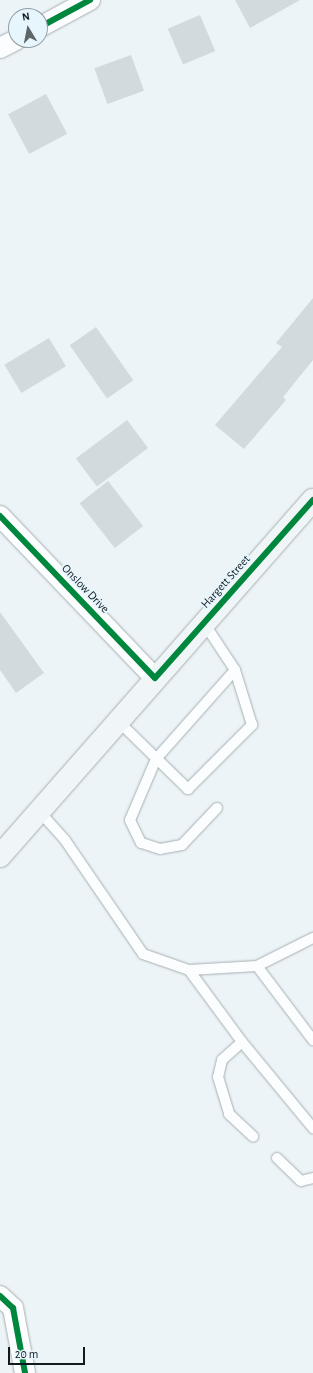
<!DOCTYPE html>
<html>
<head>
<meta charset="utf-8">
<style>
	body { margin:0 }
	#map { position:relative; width:313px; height:1373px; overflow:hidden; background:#ecf4f7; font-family:"Alegreya Sans",sans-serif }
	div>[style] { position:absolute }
	.building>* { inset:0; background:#d2dadd; transform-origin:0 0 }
	.roads { filter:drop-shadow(0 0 1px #a7afb2) drop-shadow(0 0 1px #a7afb2) }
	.service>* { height:10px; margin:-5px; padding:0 5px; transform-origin:5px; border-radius:5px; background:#fcfdfe }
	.minor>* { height:20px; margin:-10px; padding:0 10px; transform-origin:10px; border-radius:10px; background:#fcfdfe }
	.secondary>* { height:22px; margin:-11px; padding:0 11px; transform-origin:11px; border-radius:11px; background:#f0f6f8 }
	.cycleway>* { height:6px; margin:-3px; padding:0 3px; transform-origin:3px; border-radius:3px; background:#00873e }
	span { translate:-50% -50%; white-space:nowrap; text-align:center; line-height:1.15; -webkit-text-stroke:4px #e7f6fc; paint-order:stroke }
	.street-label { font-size:12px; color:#111a1e }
	.north { position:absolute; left:8px; top:8px; width:40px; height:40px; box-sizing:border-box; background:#e7f6fc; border:1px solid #919ea3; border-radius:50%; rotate:350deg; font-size:11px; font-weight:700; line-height:16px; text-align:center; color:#111a1e }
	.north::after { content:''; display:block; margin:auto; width:14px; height:18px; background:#5e666a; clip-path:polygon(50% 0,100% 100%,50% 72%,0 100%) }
	.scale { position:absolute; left:8px; top:1347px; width:77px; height:18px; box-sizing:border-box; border:2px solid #111a1e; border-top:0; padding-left:5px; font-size:12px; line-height:14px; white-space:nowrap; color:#111a1e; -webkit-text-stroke:3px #e7f6fc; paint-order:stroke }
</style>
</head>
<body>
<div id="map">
	<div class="building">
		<i style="clip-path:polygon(235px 0,300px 0,250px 28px)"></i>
		<i style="left:200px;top:15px;width:39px;height:35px;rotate:67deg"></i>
		<i style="left:131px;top:55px;width:38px;height:39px;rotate:70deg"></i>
		<i style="left:46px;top:94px;width:45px;height:43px;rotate:62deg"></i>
		<i style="clip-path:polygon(313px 298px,313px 360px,283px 397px,286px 400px,244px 449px,215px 425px,282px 347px,276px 343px)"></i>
		<i style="left:96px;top:327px;width:65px;height:32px;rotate:55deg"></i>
		<i style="left:49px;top:338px;width:33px;height:52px;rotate:59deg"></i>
		<i style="left:127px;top:420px;width:35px;height:64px;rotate:53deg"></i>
		<i style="left:108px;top:481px;width:57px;height:36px;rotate:52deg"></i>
		<i style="clip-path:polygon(0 612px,44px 673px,16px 693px,0 670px)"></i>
	</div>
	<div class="roads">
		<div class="service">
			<i style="left:118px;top:721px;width:98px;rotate:44.2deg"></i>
			<i style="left:188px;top:789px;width:91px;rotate:-45deg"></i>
			<i style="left:252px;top:725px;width:58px;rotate:-107.2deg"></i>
			<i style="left:235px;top:670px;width:56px;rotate:-123.4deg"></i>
			<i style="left:217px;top:808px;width:51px;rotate:133.4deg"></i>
			<i style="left:182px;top:845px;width:22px;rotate:170deg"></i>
			<i style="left:160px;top:849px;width:20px;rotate:-162deg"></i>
			<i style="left:141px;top:843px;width:25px;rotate:-116deg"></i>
			<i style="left:130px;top:820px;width:66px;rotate:-66.9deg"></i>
			<i style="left:156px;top:759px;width:119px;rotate:-48.4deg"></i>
			<i style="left:39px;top:811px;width:39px;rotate:48deg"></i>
			<i style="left:65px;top:840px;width:138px;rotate:55.6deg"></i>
			<i style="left:143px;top:954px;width:49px;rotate:19.2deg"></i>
			<i style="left:189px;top:970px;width:89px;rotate:53.6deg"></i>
			<i style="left:242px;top:1042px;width:27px;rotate:138deg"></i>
			<i style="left:222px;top:1060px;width:17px;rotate:103deg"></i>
			<i style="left:218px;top:1077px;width:39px;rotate:73deg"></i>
			<i style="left:229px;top:1114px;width:33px;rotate:43deg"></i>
			<i style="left:257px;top:966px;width:63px;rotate:-26.6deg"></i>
			<i style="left:189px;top:970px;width:68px;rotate:-3.4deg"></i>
			<i style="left:257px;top:966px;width:93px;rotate:52.9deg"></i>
			<i style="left:242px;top:1042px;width:112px;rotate:50.5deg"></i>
			<i style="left:277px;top:1158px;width:33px;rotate:44deg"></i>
			<i style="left:301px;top:1181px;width:12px;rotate:-14deg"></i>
		</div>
		<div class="minor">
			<i style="left:40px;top:27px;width:57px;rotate:-28.4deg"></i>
			<i style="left:0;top:48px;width:18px;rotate:-27deg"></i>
			<i style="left:0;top:516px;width:224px;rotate:46.3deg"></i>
			<i style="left:0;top:1296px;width:18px;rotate:43deg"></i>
			<i style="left:13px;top:1308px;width:66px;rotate:79.5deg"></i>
		</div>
		<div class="secondary">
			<i style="left:0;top:856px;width:474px;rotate:-48.7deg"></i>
		</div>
	</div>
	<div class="cycleway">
		<i style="left:40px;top:27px;width:57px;rotate:-28.4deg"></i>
		<i style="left:0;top:516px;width:224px;rotate:46.3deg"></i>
		<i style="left:155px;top:678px;width:238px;rotate:-48.4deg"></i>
		<i style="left:0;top:1296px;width:18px;rotate:43deg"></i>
		<i style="left:13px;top:1308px;width:66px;rotate:79.5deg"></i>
	</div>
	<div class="street-label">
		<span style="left:226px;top:582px;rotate:-48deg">Hargett Street</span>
		<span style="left:85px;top:589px;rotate:46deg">Onslow Drive</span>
	</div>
	<div class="north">N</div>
	<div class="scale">20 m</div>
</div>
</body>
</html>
